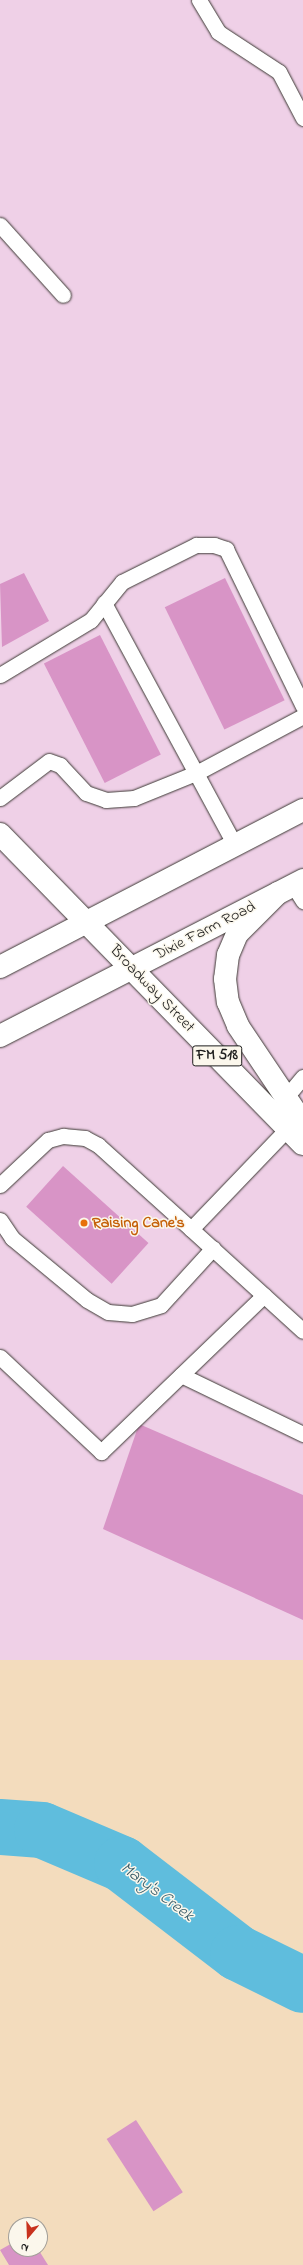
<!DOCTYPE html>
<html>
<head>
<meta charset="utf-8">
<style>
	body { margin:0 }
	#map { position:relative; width:303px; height:2265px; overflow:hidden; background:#f3dcbd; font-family:"Indie Flower",sans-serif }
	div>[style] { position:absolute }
	.built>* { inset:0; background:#efd0e7; transform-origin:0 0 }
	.river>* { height:56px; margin:-28px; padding:0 28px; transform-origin:28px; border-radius:28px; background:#5fbddd }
	.building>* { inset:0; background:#d894c6; transform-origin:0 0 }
	.roads { filter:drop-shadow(0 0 1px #3c3934) drop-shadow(0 0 1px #3c3934) }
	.lane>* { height:15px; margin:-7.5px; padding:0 7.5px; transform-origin:7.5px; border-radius:7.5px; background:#fff }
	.secondary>* { height:22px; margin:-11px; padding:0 11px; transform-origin:11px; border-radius:11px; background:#fff }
	.primary>* { height:22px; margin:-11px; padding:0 11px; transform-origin:11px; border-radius:11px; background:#fff }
	.dots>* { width:11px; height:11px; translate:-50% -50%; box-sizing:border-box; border:2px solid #fbf7ec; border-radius:50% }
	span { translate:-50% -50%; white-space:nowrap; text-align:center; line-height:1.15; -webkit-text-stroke:3px #fbf7ec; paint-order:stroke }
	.shield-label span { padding:1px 3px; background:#fbf7ec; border:1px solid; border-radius:3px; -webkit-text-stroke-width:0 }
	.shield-label { font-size:15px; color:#1c1c1c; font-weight:700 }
	.street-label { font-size:16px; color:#1c1c1c }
	.food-label { font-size:16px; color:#c56008; font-weight:700 }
	.left { translate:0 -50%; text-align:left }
	.water-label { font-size:17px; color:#375c69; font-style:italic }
	.north { position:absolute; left:8px; top:2217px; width:40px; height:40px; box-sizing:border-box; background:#fbf7ec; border:1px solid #a29f99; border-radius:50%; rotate:199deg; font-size:11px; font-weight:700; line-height:16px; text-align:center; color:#1c1c1c }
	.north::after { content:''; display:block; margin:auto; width:14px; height:18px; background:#c8321e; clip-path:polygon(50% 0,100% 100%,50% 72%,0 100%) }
</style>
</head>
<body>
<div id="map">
	<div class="built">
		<i style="left:0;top:0;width:303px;height:1660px"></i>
	</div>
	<div class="river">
		<i style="left:0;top:1827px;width:42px;rotate:4.1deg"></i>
		<i style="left:42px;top:1830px;width:87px;rotate:23deg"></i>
		<i style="left:122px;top:1864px;width:146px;rotate:37.5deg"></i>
		<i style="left:238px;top:1953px;width:72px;rotate:26.2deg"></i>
	</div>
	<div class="building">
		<i style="clip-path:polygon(24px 573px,49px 621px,2px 647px,0 584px)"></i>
		<i style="left:225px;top:578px;width:136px;height:67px;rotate:64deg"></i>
		<i style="left:100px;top:635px;width:134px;height:63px;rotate:63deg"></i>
		<i style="left:63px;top:1166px;width:115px;height:55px;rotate:42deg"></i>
		<i style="clip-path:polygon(139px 1424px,303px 1495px,303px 1620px,103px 1529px)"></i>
		<i style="left:136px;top:2120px;width:86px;height:35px;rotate:57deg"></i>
		<i style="clip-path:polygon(16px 2241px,16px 2249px,38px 2249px,48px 2265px,9px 2265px,0 2250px)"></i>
	</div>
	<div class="roads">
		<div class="lane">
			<i style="left:199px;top:0;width:37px;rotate:59deg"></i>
			<i style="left:218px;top:32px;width:73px;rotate:33.3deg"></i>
			<i style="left:279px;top:72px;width:52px;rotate:62.4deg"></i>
			<i style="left:0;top:225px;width:94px;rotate:48deg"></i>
			<i style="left:104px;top:603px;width:275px;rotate:61.6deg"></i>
			<i style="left:0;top:675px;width:106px;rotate:-31.1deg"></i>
			<i style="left:91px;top:620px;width:49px;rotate:-50.8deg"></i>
			<i style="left:122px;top:582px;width:83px;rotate:-26.6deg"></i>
			<i style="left:196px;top:545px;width:18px"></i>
			<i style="left:214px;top:545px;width:13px;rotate:18deg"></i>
			<i style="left:226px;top:549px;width:175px;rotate:63.9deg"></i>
			<i style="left:0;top:798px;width:61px;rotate:-37.1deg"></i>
			<i style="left:49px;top:761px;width:12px;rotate:20deg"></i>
			<i style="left:60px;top:765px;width:38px;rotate:47deg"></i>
			<i style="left:86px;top:793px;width:21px;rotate:19deg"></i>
			<i style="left:106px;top:800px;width:28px;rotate:-4deg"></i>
			<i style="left:134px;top:798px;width:67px;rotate:-22deg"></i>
			<i style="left:196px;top:773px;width:121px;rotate:-28deg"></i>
			<i style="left:293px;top:885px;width:19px;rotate:58deg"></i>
			<i style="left:286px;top:1097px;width:26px;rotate:-50deg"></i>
			<i style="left:288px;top:1128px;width:140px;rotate:133.8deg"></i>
			<i style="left:191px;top:1229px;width:151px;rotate:42.3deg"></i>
			<i style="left:0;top:1185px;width:66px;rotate:-43.2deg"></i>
			<i style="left:48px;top:1140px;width:16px;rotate:-15deg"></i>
			<i style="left:63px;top:1136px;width:22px;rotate:5deg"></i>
			<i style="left:85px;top:1138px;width:15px;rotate:28deg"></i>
			<i style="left:98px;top:1145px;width:125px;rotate:42.1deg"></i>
			<i style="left:0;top:1220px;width:22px;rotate:56deg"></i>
			<i style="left:12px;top:1238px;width:97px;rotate:39.6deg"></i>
			<i style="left:87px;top:1300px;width:24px;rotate:30deg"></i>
			<i style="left:108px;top:1312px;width:24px;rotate:5deg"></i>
			<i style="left:132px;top:1314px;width:30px;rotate:-17deg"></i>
			<i style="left:161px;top:1305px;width:77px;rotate:-47.6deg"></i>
			<i style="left:0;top:1357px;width:139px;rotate:43.2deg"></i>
			<i style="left:101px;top:1452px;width:226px;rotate:-43.9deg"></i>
			<i style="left:181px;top:1375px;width:136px;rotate:25.8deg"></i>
		</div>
		<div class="secondary">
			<i style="left:0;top:967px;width:341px;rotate:-27.4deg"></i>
			<i style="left:0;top:1036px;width:341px;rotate:-27.2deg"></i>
		</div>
		<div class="primary">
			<i style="left:0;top:834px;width:433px;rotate:45.7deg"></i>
			<i style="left:278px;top:893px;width:58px;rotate:135deg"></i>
			<i style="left:237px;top:934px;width:23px;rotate:113deg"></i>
			<i style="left:228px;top:955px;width:24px;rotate:97deg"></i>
			<i style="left:225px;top:979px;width:23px;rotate:83deg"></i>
			<i style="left:228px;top:1002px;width:26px;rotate:67deg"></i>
			<i style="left:238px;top:1026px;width:117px;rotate:56.2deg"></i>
		</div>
	</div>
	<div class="dots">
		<i style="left:84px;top:1223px;background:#e8710a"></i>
	</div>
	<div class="shield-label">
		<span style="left:217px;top:1056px">FM 518</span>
	</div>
	<div class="street-label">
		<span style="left:205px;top:931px;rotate:-27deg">Dixie Farm Road</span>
		<span style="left:152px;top:989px;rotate:46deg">Broadway Street</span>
	</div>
	<div class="food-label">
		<span class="left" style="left:92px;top:1223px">Raising Cane's</span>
	</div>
	<div class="water-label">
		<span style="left:157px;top:1892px;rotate:37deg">Mary's Creek</span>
	</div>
	<div class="north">N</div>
</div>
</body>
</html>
